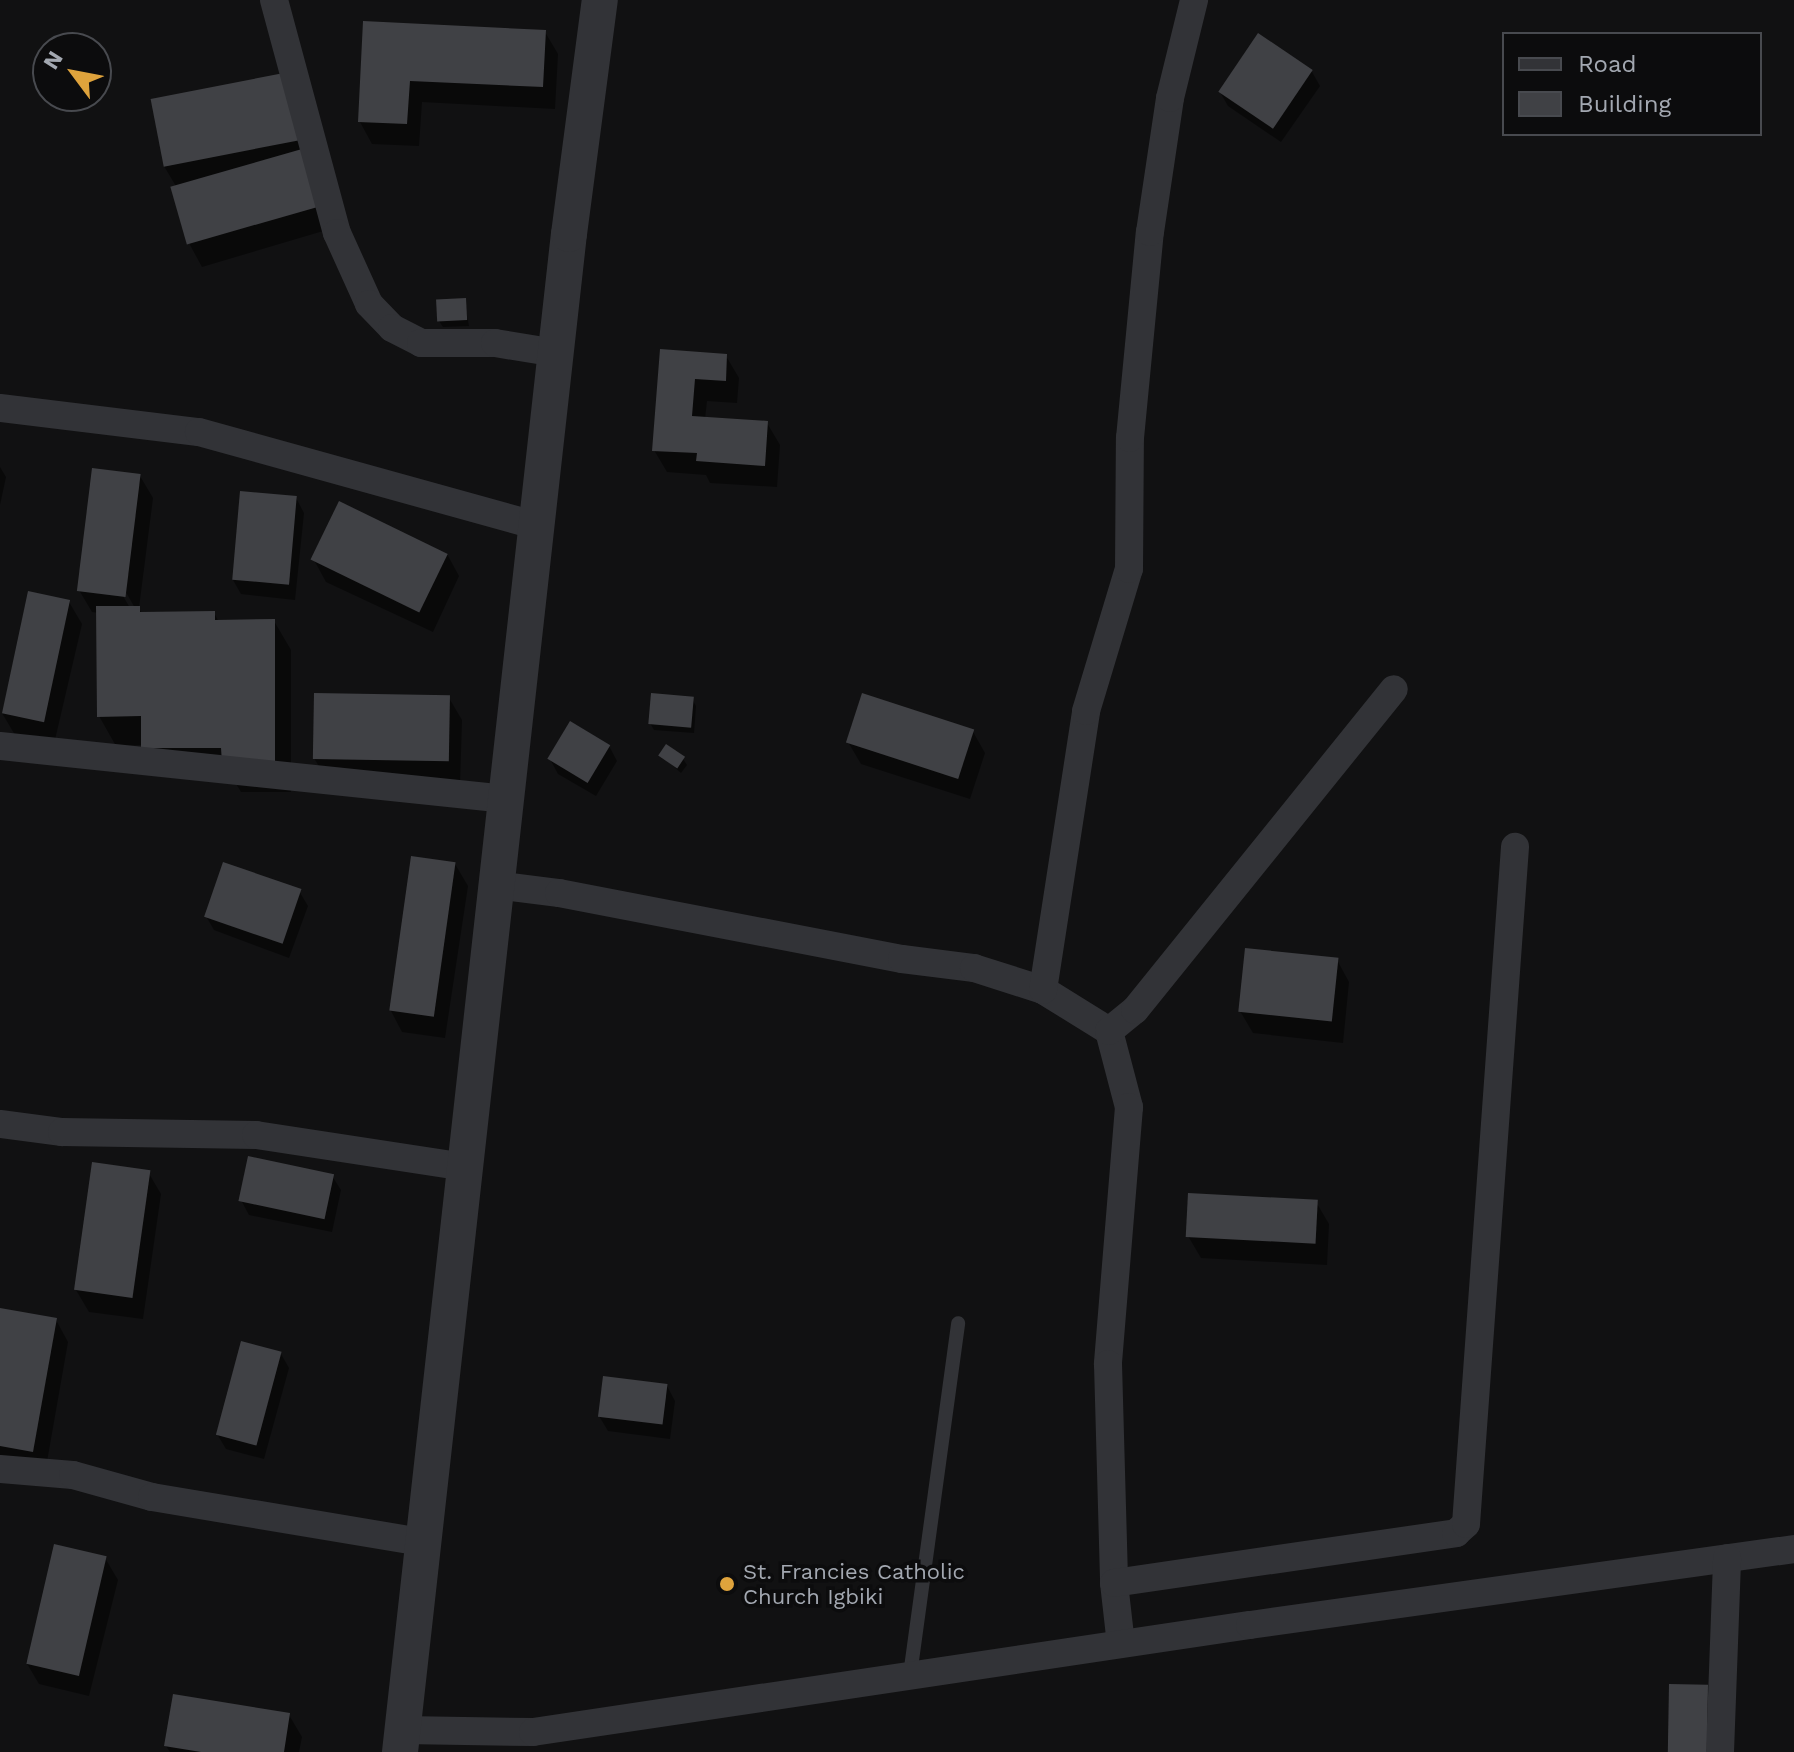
<!DOCTYPE html>
<html>
<head>
<meta charset="utf-8">
<style>
	body { margin:0 }
	#map { position:relative; width:1794px; height:1752px; overflow:hidden; background:#111112; font-family:"Work Sans",sans-serif }
	div>[style] { position:absolute }
	.shadow>* { inset:0; background:#0007 }
	.building>* { inset:0; background:#404145; transform-origin:0 0 }
	.service>* { height:14px; margin:-7px; padding:0 7px; transform-origin:7px; border-radius:7px; background:#323337 }
	.minor>* { height:28px; margin:-14px; padding:0 14px; transform-origin:14px; border-radius:14px; background:#323337 }
	.tertiary>* { height:36px; margin:-18px; padding:0 18px; transform-origin:18px; border-radius:18px; background:#323337 }
	.dots>* { width:22px; height:22px; translate:-50% -50%; box-sizing:border-box; border:4px solid #0c0c0d; border-radius:50% }
	span { translate:-50% -50%; white-space:nowrap; text-align:center; line-height:1.15; -webkit-text-stroke:7px #0c0c0d; paint-order:stroke }
	.poi-label { font-size:22px; color:#a3a8b1 }
	.left { translate:0 -50%; text-align:left }
	.legend { position:absolute; left:1502px; top:32px; width:260px; height:104px; box-sizing:border-box; background:#0c0c0d; border:2px solid #484a4f; margin:0; padding:10px 14px; list-style:none; font-size:24px; color:#a3a8b1 }
	.legend li { display:flex; align-items:center; gap:16px; height:40px }
	.legend b { width:40px; border:2px solid #484a4f }
	.north { position:absolute; left:32px; top:32px; width:80px; height:80px; box-sizing:border-box; background:#0c0c0d; border:2px solid #484a4f; border-radius:50%; rotate:302deg; font-size:22px; font-weight:700; line-height:32px; text-align:center; color:#a3a8b1 }
	.north::after { content:''; display:block; margin:auto; width:28px; height:36px; background:#dfa33c; clip-path:polygon(50% 0,100% 100%,50% 72%,0 100%) }
</style>
</head>
<body>
<div id="map">
	<div class="shadow">
		<i style="clip-path:polygon(365px 23px,545px 32px,558px 54px,555px 109px,422px 102px,419px 146px,372px 144px,360px 122px)"></i>
		<i style="clip-path:polygon(1312px 72px,1320px 86px,1281px 142px,1228px 106px,1220px 92px)"></i>
		<i style="clip-path:polygon(288px 74px,330px 229px,202px 267px,190px 245px,177px 188px,164px 166px,152px 100px)"></i>
		<i style="clip-path:polygon(464px 300px,469px 326px,443px 327px,439px 321px)"></i>
		<i style="clip-path:polygon(662px 351px,726px 356px,739px 378px,737px 403px,707px 401px,705px 419px,767px 423px,780px 445px,777px 487px,710px 483px,706px 475px,667px 472px,654px 450px)"></i>
		<i style="clip-path:polygon(0 467px,6px 477px,0 505px)"></i>
		<i style="clip-path:polygon(evenodd,140px 476px,153px 498px,139px 608px,142px 614px,214px 613px,219px 622px,274px 621px,291px 650px,291px 792px,241px 792px,232px 777px,160px 777px,143px 745px,116px 746px,99px 716px,99px 613px,92px 612px,79px 590px,140px 476px,123px 587px,135px 608px,130px 608px,119px 589px,123px 587px)"></i>
		<i style="clip-path:polygon(296px 498px,304px 513px,295px 600px,241px 594px,233px 580px)"></i>
		<i style="clip-path:polygon(447px 554px,459px 576px,433px 632px,326px 582px,314px 560px)"></i>
		<i style="clip-path:polygon(69px 602px,82px 624px,54px 744px,15px 735px,2px 713px)"></i>
		<i style="clip-path:polygon(449px 698px,462px 720px,460px 784px,327px 780px,314px 758px)"></i>
		<i style="clip-path:polygon(692px 699px,696px 706px,694px 733px,654px 730px,650px 723px)"></i>
		<i style="clip-path:polygon(972px 730px,985px 753px,970px 799px,861px 764px,848px 742px)"></i>
		<i style="clip-path:polygon(609px 746px,617px 761px,596px 796px,558px 774px,550px 759px)"></i>
		<i style="clip-path:polygon(661px 755px,683px 759px,687px 765px,681px 773px)"></i>
		<i style="clip-path:polygon(455px 864px,468px 886px,445px 1038px,402px 1032px,390px 1009px)"></i>
		<i style="clip-path:polygon(299px 891px,308px 906px,289px 958px,214px 930px,206px 916px)"></i>
		<i style="clip-path:polygon(1337px 960px,1349px 982px,1343px 1043px,1253px 1033px,1240px 1011px)"></i>
		<i style="clip-path:polygon(148px 1172px,161px 1194px,143px 1319px,89px 1312px,76px 1290px)"></i>
		<i style="clip-path:polygon(332px 1176px,341px 1190px,332px 1232px,249px 1215px,241px 1200px)"></i>
		<i style="clip-path:polygon(1316px 1202px,1329px 1224px,1327px 1265px,1201px 1258px,1188px 1236px)"></i>
		<i style="clip-path:polygon(0 1310px,56px 1320px,68px 1342px,45px 1473px,0 1466px)"></i>
		<i style="clip-path:polygon(281px 1354px,289px 1368px,264px 1459px,226px 1449px,217px 1434px)"></i>
		<i style="clip-path:polygon(667px 1386px,675px 1401px,670px 1439px,608px 1431px,599px 1416px)"></i>
		<i style="clip-path:polygon(105px 1558px,118px 1580px,89px 1696px,39px 1684px,26px 1662px)"></i>
		<i style="clip-path:polygon(289px 1715px,302px 1737px,299px 1752px,170px 1752px,166px 1746px)"></i>
	</div>
	<div class="building">
		<i style="clip-path:polygon(363px 21px,546px 30px,543px 87px,410px 81px,407px 124px,358px 122px)"></i>
		<i style="left:1258px;top:33px;width:66px;height:71px;rotate:34deg"></i>
		<i style="left:289px;top:72px;width:69px;height:141px;rotate:79deg"></i>
		<i style="left:302px;top:149px;width:60px;height:137px;rotate:74deg"></i>
		<i style="left:466px;top:298px;width:22px;height:30px;rotate:87deg"></i>
		<i style="clip-path:polygon(660px 349px,727px 354px,726px 381px,695px 379px,692px 416px,768px 421px,765px 466px,696px 461px,697px 453px,652px 451px)"></i>
		<i style="left:92px;top:468px;width:49px;height:124px;rotate:7deg"></i>
		<i style="left:240px;top:491px;width:57px;height:89px;rotate:5deg"></i>
		<i style="left:339px;top:501px;width:121px;height:65px;rotate:26deg"></i>
		<i style="left:28px;top:591px;width:43px;height:125px;rotate:12deg"></i>
		<i style="clip-path:polygon(96px 606px,140px 606px,140px 612px,215px 611px,215px 620px,275px 619px,275px 763px,222px 763px,221px 748px,141px 748px,141px 716px,97px 717px)"></i>
		<i style="left:314px;top:693px;width:136px;height:66px;rotate:1deg"></i>
		<i style="left:651px;top:693px;width:43px;height:31px;rotate:5deg"></i>
		<i style="left:862px;top:693px;width:118px;height:52px;rotate:18deg"></i>
		<i style="left:570px;top:721px;width:47px;height:44px;rotate:31deg"></i>
		<i style="left:666px;top:744px;width:23px;height:14px;rotate:34deg"></i>
		<i style="left:411px;top:856px;width:45px;height:156px;rotate:8deg"></i>
		<i style="left:223px;top:862px;width:83px;height:58px;rotate:19deg"></i>
		<i style="left:1245px;top:948px;width:94px;height:64px;rotate:6deg"></i>
		<i style="left:248px;top:1156px;width:88px;height:46px;rotate:12deg"></i>
		<i style="left:92px;top:1162px;width:59px;height:129px;rotate:8deg"></i>
		<i style="left:1188px;top:1193px;width:130px;height:44px;rotate:3deg"></i>
		<i style="clip-path:polygon(0 1308px,57px 1318px,33px 1452px,0 1446px)"></i>
		<i style="left:241px;top:1341px;width:42px;height:97px;rotate:15deg"></i>
		<i style="left:603px;top:1376px;width:65px;height:41px;rotate:7deg"></i>
		<i style="left:54px;top:1544px;width:54px;height:123px;rotate:13deg"></i>
		<i style="left:1669px;top:1684px;width:39px;height:68px;rotate:1deg"></i>
		<i style="clip-path:polygon(173px 1694px,290px 1713px,284px 1752px,201px 1752px,164px 1746px)"></i>
	</div>
	<div class="service">
		<i style="left:910px;top:1675px;width:355px;rotate:-82.2deg"></i>
	</div>
	<div class="minor">
		<i style="left:274px;top:0;width:241px;rotate:74.9deg"></i>
		<i style="left:337px;top:233px;width:78px;rotate:65.7deg"></i>
		<i style="left:369px;top:304px;width:33px;rotate:46deg"></i>
		<i style="left:392px;top:328px;width:33px;rotate:27deg"></i>
		<i style="left:421px;top:343px;width:74px"></i>
		<i style="left:495px;top:343px;width:62px;rotate:9.3deg"></i>
		<i style="left:0;top:408px;width:200px;rotate:6.9deg"></i>
		<i style="left:199px;top:432px;width:351px;rotate:15.5deg"></i>
		<i style="left:0;top:746px;width:509px;rotate:5.98deg"></i>
		<i style="left:496px;top:885px;width:64px;rotate:7.2deg"></i>
		<i style="left:559px;top:893px;width:349px;rotate:10.9deg"></i>
		<i style="left:902px;top:959px;width:73px;rotate:7.1deg"></i>
		<i style="left:974px;top:968px;width:72px;rotate:17.7deg"></i>
		<i style="left:1043px;top:990px;width:78px;rotate:31.8deg"></i>
		<i style="left:1109px;top:1031px;width:79px;rotate:75.3deg"></i>
		<i style="left:1129px;top:1107px;width:258px;rotate:94.7deg"></i>
		<i style="left:1108px;top:1364px;width:219px;rotate:88.4deg"></i>
		<i style="left:1114px;top:1583px;width:61px;rotate:83.5deg"></i>
		<i style="left:1043px;top:990px;width:282px;rotate:-81.2deg"></i>
		<i style="left:1086px;top:711px;width:148px;rotate:-73.2deg"></i>
		<i style="left:1129px;top:569px;width:131px;rotate:-89.6deg"></i>
		<i style="left:1130px;top:438px;width:207px;rotate:-84.5deg"></i>
		<i style="left:1150px;top:232px;width:135px;rotate:-81.5deg"></i>
		<i style="left:1170px;top:98px;width:101px;rotate:-76.2deg"></i>
		<i style="left:1109px;top:1031px;width:33px;rotate:-39deg"></i>
		<i style="left:1135px;top:1010px;width:412px;rotate:-51.1deg"></i>
		<i style="left:0;top:1124px;width:63px;rotate:7.4deg"></i>
		<i style="left:62px;top:1132px;width:194px;rotate:0.9deg"></i>
		<i style="left:256px;top:1135px;width:210px;rotate:8.7deg"></i>
		<i style="left:0;top:1469px;width:73px;rotate:4.7deg"></i>
		<i style="left:73px;top:1475px;width:82px;rotate:15.6deg"></i>
		<i style="left:152px;top:1497px;width:273px;rotate:9.5deg"></i>
		<i style="left:1114px;top:1583px;width:346px;rotate:-8.3deg"></i>
		<i style="left:1456px;top:1533px;width:13px;rotate:-42deg"></i>
		<i style="left:1466px;top:1524px;width:679px;rotate:-85.86deg"></i>
		<i style="left:403px;top:1730px;width:130px;rotate:0.9deg"></i>
		<i style="left:533px;top:1732px;width:725px;rotate:-8.49deg"></i>
		<i style="left:1250px;top:1625px;width:549px;rotate:-7.95deg"></i>
		<i style="left:1720px;top:1752px;width:194px;rotate:-87.9deg"></i>
	</div>
	<div class="tertiary">
		<i style="left:400px;top:1752px;width:1527px;rotate:-83.65deg"></i>
		<i style="left:569px;top:234px;width:236px;rotate:-82.5deg"></i>
	</div>
	<div class="dots">
		<i style="left:727px;top:1584px;background:#dfa33c"></i>
	</div>
	<div class="poi-label">
		<span class="left" style="left:743px;top:1584px">St. Francies Catholic<br>Church Igbiki</span>
	</div>
	<ul class="legend">
	<li><b style="height:10px;background:#323337"></b>Road</li>
	<li><b style="height:22px;background:#404145"></b>Building</li>
	</ul>
	<div class="north">N</div>
</div>
</body>
</html>
